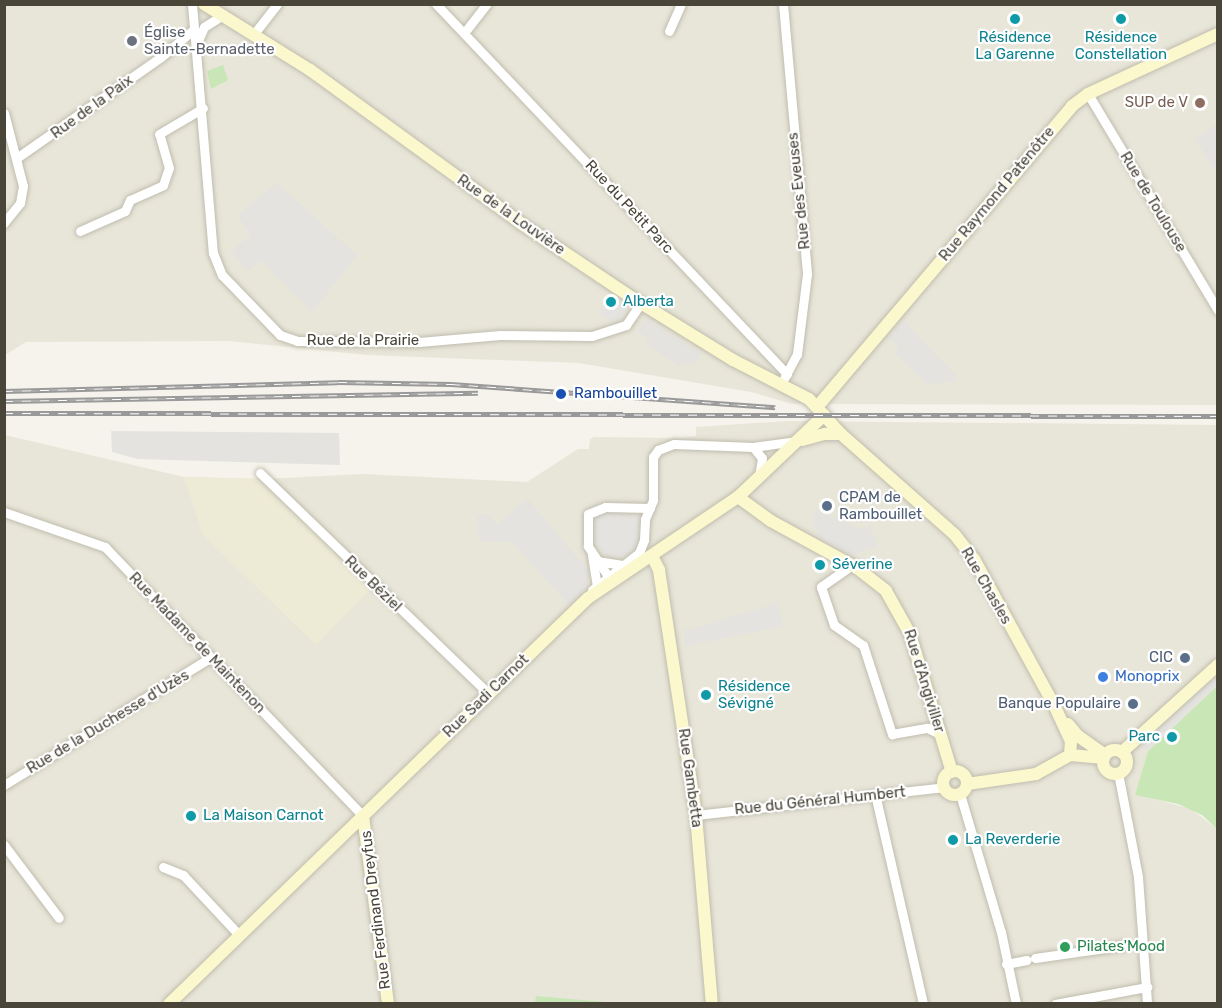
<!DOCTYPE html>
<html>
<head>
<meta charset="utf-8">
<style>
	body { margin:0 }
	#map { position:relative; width:1222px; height:1008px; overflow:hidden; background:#f5f3eb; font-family:Rubik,sans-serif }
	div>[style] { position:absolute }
	.residential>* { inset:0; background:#e8e6d9 }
	.education>* { inset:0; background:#edead6 }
	.green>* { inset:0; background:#c9e6b6 }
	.parking>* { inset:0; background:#e4e3df }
	.street-tunnel>* { height:9px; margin-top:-4.5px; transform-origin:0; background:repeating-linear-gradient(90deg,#d3d0c7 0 9px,transparent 0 13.5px) }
	.roads { filter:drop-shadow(0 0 2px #c0bdae) drop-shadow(0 0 2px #c0bdae) }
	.street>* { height:9px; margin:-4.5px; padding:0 4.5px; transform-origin:4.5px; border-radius:4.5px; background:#fff }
	.secondary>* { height:12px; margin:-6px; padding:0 6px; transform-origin:6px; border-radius:6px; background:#fcf8ce }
	.secondary>.ring { margin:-6px; padding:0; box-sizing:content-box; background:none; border:12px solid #fcf8ce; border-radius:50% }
	.rail>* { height:5px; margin-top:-2.5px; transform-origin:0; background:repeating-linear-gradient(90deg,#fff 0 9px,#999 0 18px); box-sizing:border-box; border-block:2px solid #999 }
	.dots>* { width:16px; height:16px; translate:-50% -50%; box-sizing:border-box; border:3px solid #fff; border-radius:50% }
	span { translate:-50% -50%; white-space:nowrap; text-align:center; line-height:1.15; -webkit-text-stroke:4.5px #fff; paint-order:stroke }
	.worship-label { font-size:15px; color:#5b616d }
	.left { translate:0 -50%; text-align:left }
	.culture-label { font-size:15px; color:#0d838f }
	.right { translate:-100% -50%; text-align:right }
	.education-label { font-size:15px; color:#785e54 }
	.street-label { font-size:15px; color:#494539 }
	.transit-label { font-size:15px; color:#164399 }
	.service-label { font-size:15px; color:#4e5e75 }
	.shop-label { font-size:15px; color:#366cbe }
	.leisure-label { font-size:15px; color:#27864d }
	.frame { position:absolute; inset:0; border:6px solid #494539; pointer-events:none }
</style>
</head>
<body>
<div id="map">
	<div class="residential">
		<i style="clip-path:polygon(5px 5px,1217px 5px,1217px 405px,792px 404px,751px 392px,579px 363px,367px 355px,228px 341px,26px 342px,5px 355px)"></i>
		<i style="clip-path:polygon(789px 421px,1217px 425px,1217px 686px,1148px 751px,1136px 794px,1191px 809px,1217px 829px,1217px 1003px,5px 1004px,5px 435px,184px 477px,265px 479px,363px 474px,527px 482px,578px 449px,589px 449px,590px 439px,594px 437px,680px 438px,696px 436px,696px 427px)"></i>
	</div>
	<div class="education">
		<i style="clip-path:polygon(184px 477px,265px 479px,375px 585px,316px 645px,203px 535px)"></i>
	</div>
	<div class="green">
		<i style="clip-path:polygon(223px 65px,228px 80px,211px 89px,207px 71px)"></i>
		<i style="clip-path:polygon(1217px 686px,1217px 829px,1202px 815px,1178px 804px,1135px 795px,1148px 751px)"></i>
		<i style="clip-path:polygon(536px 996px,594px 1001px,622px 1003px,535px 1003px)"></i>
	</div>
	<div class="parking">
		<i style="clip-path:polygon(1217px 124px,1217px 173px,1195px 139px)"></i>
		<i style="clip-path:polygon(277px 183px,357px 255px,312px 312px,261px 261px,247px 271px,231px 251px,251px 235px,237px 215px)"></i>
		<i style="clip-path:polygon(617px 300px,628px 307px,617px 325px,598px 313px,605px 302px,613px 307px)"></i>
		<i style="clip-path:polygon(646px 319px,666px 332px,668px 337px,670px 334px,702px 354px,696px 363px,679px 366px,645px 344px,649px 339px,638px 331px)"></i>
		<i style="clip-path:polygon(903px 320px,956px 375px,956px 382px,927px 384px,895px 353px,899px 349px,888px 337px)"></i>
		<i style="clip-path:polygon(111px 431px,339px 433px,340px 465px,138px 459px,112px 452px)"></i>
		<i style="clip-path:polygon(527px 498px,591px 574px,585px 589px,569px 605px,512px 542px,479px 541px,477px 515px,487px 514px,497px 525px)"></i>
		<i style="clip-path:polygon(817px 510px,859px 529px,870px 525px,878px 547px,851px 555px,820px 538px,812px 521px)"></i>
		<i style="clip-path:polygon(608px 512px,639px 515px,638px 544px,626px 557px,608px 558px,595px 545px,594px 515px)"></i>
		<i style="clip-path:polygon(777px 603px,784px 626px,685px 646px,684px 631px)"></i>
		<i style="clip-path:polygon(1217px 673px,1217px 686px,1148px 751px,1138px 747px)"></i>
	</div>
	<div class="street-tunnel">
		<i style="left:1126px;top:945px;width:10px;rotate:-6deg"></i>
	</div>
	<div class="roads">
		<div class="street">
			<i style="left:192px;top:4px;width:250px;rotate:85.2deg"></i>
			<i style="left:213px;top:253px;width:24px;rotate:68deg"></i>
			<i style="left:222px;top:275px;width:83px;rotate:46deg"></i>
			<i style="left:280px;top:335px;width:18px;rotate:19deg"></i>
			<i style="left:297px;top:341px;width:122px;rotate:0.5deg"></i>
			<i style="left:419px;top:342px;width:81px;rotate:-4.9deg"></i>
			<i style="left:500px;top:335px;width:92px;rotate:0.6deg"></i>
			<i style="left:592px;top:336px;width:36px;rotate:-18deg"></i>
			<i style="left:626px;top:325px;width:27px;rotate:-56deg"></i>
			<i style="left:436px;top:4px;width:510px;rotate:46.51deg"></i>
			<i style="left:783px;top:4px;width:271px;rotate:84.9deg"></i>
			<i style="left:807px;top:274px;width:81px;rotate:97.1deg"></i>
			<i style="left:797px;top:354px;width:27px;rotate:118deg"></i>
			<i style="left:669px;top:31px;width:30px;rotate:-66deg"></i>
			<i style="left:464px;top:33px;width:37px;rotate:-52deg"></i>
			<i style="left:253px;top:35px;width:39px;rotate:-52deg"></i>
			<i style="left:196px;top:45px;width:20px;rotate:-66deg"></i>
			<i style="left:204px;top:27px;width:20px;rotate:-33deg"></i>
			<i style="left:1088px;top:94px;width:252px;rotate:59deg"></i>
			<i style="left:4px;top:113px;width:75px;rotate:75.4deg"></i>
			<i style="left:23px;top:186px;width:17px;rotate:100deg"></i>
			<i style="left:20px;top:203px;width:26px;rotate:129deg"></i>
			<i style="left:18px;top:157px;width:174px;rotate:-35deg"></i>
			<i style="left:161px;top:57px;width:42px;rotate:-40.2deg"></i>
			<i style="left:80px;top:231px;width:49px;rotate:-24deg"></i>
			<i style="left:125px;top:211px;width:12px;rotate:-66deg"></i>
			<i style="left:130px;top:200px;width:36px;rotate:-24deg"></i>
			<i style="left:163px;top:185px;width:18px;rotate:-71deg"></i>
			<i style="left:169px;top:168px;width:35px;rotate:-106deg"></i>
			<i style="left:159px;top:134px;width:51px;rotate:-30.6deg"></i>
			<i style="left:753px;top:447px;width:14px;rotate:51deg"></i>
			<i style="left:762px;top:458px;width:19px;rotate:99deg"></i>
			<i style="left:260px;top:473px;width:317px;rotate:44deg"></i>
			<i style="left:4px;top:512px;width:107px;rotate:19.1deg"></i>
			<i style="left:105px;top:547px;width:373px;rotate:46.2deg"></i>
			<i style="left:592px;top:555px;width:30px;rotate:81deg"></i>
			<i style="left:597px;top:561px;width:24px;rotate:9deg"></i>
			<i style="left:852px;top:565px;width:38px;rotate:145deg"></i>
			<i style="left:821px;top:587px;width:40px;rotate:71.1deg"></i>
			<i style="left:834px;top:625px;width:35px;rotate:35deg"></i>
			<i style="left:863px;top:645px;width:94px;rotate:72deg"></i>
			<i style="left:892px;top:734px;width:36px;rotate:-10deg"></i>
			<i style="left:927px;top:728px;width:14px;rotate:25deg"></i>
			<i style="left:610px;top:579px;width:40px;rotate:-124deg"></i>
			<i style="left:588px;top:546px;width:32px;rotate:-90deg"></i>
			<i style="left:588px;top:514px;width:18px;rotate:-22deg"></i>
			<i style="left:605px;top:507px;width:45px;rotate:1.3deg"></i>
			<i style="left:592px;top:590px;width:60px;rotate:-38.2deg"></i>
			<i style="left:639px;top:553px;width:14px;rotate:-69deg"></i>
			<i style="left:644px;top:540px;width:21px;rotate:-87deg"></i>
			<i style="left:645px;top:519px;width:21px;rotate:-67deg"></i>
			<i style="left:653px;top:500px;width:43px;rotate:-90deg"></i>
			<i style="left:653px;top:457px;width:9px;rotate:-54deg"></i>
			<i style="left:658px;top:450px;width:17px;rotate:-21deg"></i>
			<i style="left:674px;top:444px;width:79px;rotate:2.2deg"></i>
			<i style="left:753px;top:447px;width:43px;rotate:-7.9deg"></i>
			<i style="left:1119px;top:778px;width:101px;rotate:79.1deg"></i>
			<i style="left:1138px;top:877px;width:127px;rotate:85.9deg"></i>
			<i style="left:4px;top:785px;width:243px;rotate:-31.7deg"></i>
			<i style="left:875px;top:794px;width:215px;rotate:77.1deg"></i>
			<i style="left:960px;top:794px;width:144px;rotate:73.5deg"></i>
			<i style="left:1001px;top:932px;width:74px;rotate:78.2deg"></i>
			<i style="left:696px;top:815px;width:250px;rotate:-6.4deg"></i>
			<i style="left:4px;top:845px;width:91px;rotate:53deg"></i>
			<i style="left:163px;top:867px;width:22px;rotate:22deg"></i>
			<i style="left:183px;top:875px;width:83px;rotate:46.9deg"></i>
			<i style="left:1035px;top:958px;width:92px;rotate:-8.1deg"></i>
			<i style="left:1006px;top:964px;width:21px;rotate:-11deg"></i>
			<i style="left:1055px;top:1004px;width:94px;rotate:-10.5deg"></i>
		</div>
		<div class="secondary">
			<i style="left:204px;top:4px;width:125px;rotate:31.9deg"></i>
			<i style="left:310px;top:70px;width:258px;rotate:36deg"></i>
			<i style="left:519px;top:222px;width:135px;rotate:33.8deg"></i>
			<i style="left:631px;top:297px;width:120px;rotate:31.7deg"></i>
			<i style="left:733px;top:360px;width:85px;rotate:27.2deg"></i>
			<i style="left:809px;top:399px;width:47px;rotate:47.6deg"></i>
			<i style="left:841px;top:434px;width:152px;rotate:41.5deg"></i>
			<i style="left:955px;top:535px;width:31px;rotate:52deg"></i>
			<i style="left:974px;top:559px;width:169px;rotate:61.3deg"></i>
			<i style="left:1055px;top:707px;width:38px;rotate:65deg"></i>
			<i style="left:1071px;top:741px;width:14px;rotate:94deg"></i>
			<i style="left:817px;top:407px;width:394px;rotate:-49.7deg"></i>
			<i style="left:1072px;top:106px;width:20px;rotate:-37deg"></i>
			<i style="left:1088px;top:94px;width:143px;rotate:-24.8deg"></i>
			<i style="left:802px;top:440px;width:24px;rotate:-15deg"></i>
			<i style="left:825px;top:434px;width:16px"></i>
			<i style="left:738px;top:497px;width:41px;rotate:36deg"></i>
			<i style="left:771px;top:521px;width:98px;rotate:28.7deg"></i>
			<i style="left:857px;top:568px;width:37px;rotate:38deg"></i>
			<i style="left:886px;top:591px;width:49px;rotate:60.8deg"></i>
			<i style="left:910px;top:634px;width:144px;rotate:73.1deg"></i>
			<i style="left:652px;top:556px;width:16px;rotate:63deg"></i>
			<i style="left:659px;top:570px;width:248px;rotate:81.4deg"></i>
			<i style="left:696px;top:815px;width:190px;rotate:85.2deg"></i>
			<i style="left:1068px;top:724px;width:16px;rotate:50deg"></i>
			<i style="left:1078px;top:736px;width:33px;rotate:35deg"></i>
			<i class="ring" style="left:1103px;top:750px;width:12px;height:12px"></i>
			<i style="left:1122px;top:752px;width:130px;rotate:-42.2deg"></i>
			<i style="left:1070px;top:755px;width:34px;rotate:5deg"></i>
			<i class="ring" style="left:943px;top:771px;width:12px;height:12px"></i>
			<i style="left:967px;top:784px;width:70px;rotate:-8.2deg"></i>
			<i style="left:1036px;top:774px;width:39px;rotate:-29deg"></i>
			<i style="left:363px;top:816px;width:190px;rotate:82.4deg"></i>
			<i style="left:169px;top:1004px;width:583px;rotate:-44.1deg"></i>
			<i style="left:588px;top:598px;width:181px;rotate:-34deg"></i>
			<i style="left:738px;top:497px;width:119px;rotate:-43.6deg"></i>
		</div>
	</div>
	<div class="rail">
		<i style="left:4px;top:391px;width:334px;rotate:-1.5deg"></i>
		<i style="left:338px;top:382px;width:113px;rotate:1deg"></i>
		<i style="left:451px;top:384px;width:325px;rotate:4.1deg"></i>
		<i style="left:4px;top:401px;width:474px;rotate:-1deg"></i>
		<i style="left:4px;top:413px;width:1214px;rotate:0.14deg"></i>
	</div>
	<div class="dots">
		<i style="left:1015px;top:19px;background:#0f9aa8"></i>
		<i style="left:1121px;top:19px;background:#0f9aa8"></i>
		<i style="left:132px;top:41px;background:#6b7280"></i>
		<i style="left:1200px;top:103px;background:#8d6e63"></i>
		<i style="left:611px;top:302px;background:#0f9aa8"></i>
		<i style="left:561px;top:394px;background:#1a4fb4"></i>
		<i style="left:827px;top:506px;background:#5c6f8a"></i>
		<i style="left:820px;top:565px;background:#0f9aa8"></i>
		<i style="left:1185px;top:658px;background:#5c6f8a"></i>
		<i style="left:1103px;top:677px;background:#3f7fe0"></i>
		<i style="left:706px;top:695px;background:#0f9aa8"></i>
		<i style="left:1133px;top:704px;background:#5c6f8a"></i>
		<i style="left:1172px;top:737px;background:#0f9aa8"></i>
		<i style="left:191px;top:816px;background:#0f9aa8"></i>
		<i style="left:953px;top:840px;background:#0f9aa8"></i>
		<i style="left:1065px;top:947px;background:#2e9e5b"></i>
	</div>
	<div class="worship-label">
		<span class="left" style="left:144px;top:41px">Église<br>Sainte-Bernadette</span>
	</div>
	<div class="culture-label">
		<span style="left:1015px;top:46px">Résidence<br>La Garenne</span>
		<span style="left:1121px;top:46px">Résidence<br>Constellation</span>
		<span class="left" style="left:623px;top:302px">Alberta</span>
		<span class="left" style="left:832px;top:565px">Séverine</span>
		<span class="left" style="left:718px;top:695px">Résidence<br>Sévigné</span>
		<span class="right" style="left:1160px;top:737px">Parc</span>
		<span class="left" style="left:203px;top:816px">La Maison Carnot</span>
		<span class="left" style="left:965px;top:840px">La Reverderie</span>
	</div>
	<div class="education-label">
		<span class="right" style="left:1188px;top:103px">SUP de V</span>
	</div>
	<div class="street-label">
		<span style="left:92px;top:107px;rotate:-36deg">Rue de la Paix</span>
		<span style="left:799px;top:191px;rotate:-96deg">Rue des Eveuses</span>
		<span style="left:997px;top:194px;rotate:-50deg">Rue Raymond Patenôtre</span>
		<span style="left:1153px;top:202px;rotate:59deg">Rue de Toulouse</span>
		<span style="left:629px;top:207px;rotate:47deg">Rue du Petit Parc</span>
		<span style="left:511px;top:215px;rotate:35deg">Rue de la Louvière</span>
		<span style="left:363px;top:341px">Rue de la Prairie</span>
		<span style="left:373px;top:584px;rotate:44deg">Rue Béziel</span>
		<span style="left:986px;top:586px;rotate:60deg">Rue Chasles</span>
		<span style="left:197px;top:643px;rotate:46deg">Rue Madame de Maintenon</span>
		<span style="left:924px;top:681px;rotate:73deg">Rue d'Angiviller</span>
		<span style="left:486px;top:696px;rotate:-44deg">Rue Sadi Carnot</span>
		<span style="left:108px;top:722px;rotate:-31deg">Rue de la Duchesse d'Uzès</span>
		<span style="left:690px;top:778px;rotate:82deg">Rue Gambetta</span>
		<span style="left:820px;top:801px;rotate:-6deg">Rue du Général Humbert</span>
		<span style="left:376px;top:910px;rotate:-97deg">Rue Ferdinand Dreyfus</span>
	</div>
	<div class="transit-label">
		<span class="left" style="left:574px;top:394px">Rambouillet</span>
	</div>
	<div class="service-label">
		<span class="left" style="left:839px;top:506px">CPAM de<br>Rambouillet</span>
		<span class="right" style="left:1173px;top:658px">CIC</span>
		<span class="right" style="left:1121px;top:704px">Banque Populaire</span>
	</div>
	<div class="shop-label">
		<span class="left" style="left:1115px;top:677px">Monoprix</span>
	</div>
	<div class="leisure-label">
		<span class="left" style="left:1077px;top:947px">Pilates'Mood</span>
	</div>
	<div class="frame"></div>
</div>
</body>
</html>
